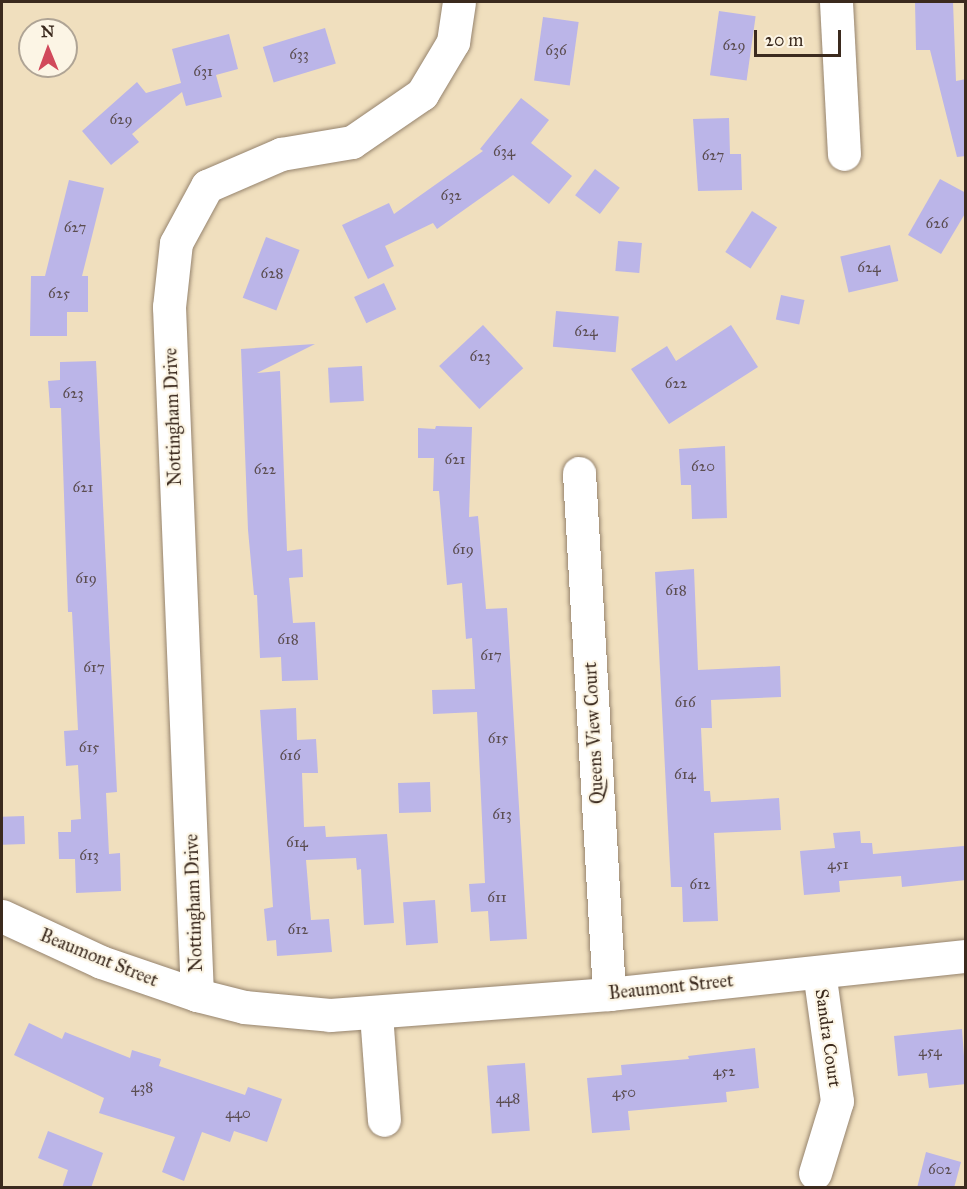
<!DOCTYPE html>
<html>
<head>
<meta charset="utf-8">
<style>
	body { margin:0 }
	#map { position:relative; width:967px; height:1189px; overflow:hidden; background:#f0dfbe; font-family:"IM FELL Great Primer",serif }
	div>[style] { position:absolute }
	.building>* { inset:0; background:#bbb5e8; transform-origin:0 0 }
	.roads { filter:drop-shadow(0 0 2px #96846e) drop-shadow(0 0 2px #96846e) }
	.street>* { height:33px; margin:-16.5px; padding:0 16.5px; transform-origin:16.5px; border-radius:16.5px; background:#fff }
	span { translate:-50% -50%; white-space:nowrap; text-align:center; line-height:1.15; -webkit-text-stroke:4.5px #fcf5e5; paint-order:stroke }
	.number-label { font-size:15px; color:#5b4d50 }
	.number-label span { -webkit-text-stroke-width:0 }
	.street-label { font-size:18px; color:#3b2a1e }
	.frame { position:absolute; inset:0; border:3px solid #3b2a1e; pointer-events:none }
	.north { position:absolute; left:18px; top:18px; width:60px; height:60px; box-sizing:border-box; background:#fcf5e5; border:2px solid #afa495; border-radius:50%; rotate:359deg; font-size:16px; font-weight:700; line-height:24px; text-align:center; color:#3b2a1e }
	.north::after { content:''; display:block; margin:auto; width:21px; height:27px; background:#d1495b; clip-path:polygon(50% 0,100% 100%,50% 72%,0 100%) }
	.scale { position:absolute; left:754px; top:30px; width:87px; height:27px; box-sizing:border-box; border:3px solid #3b2a1e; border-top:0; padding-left:8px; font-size:18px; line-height:21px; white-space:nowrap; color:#3b2a1e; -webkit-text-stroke:4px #fcf5e5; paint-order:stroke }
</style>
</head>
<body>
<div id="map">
	<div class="building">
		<i style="clip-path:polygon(915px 2px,953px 2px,956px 81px,966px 79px,966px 156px,957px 157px,930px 50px,916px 50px)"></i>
		<i style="left:719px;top:11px;width:37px;height:65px;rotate:8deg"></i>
		<i style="left:543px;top:17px;width:36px;height:64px;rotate:8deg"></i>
		<i style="left:325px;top:28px;width:37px;height:65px;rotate:73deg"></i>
		<i style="clip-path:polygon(229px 34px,238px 69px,216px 75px,222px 97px,186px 106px,182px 92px,132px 134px,139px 142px,111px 165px,82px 131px,137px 82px,146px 93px,181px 83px,172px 49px)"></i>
		<i style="clip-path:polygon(521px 98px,549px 120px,531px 143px,572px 176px,549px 204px,513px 175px,437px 229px,433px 223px,385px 246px,394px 266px,368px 279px,342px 225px,389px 203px,394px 214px,483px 151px,480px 149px)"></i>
		<i style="clip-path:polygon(729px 118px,730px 154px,741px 154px,742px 190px,698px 191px,693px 119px)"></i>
		<i style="left:595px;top:169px;width:31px;height:33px;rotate:37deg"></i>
		<i style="clip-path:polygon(940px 179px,966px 193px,966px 212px,941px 254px,908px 235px)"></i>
		<i style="clip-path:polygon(69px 180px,104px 188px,82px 276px,88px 276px,88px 312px,67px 312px,67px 336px,30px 336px,31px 276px,45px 276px)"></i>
		<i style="left:752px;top:211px;width:30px;height:49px;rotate:33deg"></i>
		<i style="left:266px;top:237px;width:36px;height:65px;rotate:21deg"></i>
		<i style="left:618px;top:241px;width:24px;height:30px;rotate:5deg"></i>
		<i style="left:890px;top:245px;width:37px;height:51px;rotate:77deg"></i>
		<i style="left:384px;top:283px;width:29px;height:33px;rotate:65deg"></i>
		<i style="left:781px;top:295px;width:24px;height:25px;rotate:12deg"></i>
		<i style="left:556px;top:311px;width:63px;height:36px;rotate:5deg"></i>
		<i style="left:483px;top:325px;width:59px;height:60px;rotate:47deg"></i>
		<i style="clip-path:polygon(731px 325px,758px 367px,669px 424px,631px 369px,667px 346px,676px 361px)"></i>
		<i style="clip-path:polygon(315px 344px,257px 373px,280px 371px,287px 551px,302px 549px,303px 577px,289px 578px,293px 623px,315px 622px,318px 680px,282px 681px,281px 657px,260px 658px,257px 595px,254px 595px,248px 530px,241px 349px)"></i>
		<i style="clip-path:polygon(96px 361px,117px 792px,106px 793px,109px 854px,120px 853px,121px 891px,76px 893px,75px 859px,59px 859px,58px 832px,71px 832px,71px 820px,81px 819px,78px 765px,66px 766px,64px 731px,78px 730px,72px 612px,68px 612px,61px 408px,50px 408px,48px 381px,60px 380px,60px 362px)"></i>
		<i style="left:362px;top:366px;width:35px;height:34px;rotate:87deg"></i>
		<i style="clip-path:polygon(436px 426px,472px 427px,469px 517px,478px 516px,486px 609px,507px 608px,527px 939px,490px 941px,488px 911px,471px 912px,469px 884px,485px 883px,477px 712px,433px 714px,432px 690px,475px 689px,472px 638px,466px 639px,462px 583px,447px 585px,439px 491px,433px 491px,434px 458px,418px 458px,418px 428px,435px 429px)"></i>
		<i style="clip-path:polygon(725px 446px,727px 518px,692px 519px,691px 485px,681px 485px,679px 449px)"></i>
		<i style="clip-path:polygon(694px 569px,698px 670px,780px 666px,781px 697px,711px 700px,712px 728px,701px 728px,704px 791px,710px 791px,711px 802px,779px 798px,781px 830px,714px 833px,718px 921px,683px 922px,682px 887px,671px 887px,655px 572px)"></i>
		<i style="clip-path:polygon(296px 708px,297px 740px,316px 739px,318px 773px,302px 773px,304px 827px,325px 826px,326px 837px,387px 834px,394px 923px,364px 925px,361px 869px,357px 870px,356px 858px,306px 860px,311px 920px,329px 919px,332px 952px,277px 956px,276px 940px,267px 941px,264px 909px,273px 907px,260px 710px)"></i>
		<i style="left:430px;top:782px;width:30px;height:32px;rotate:88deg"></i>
		<i style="left:24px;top:816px;width:28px;height:22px;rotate:88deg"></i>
		<i style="clip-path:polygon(860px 831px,861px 843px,872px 843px,873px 854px,964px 846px,966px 880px,902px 887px,901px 876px,839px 881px,840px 892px,804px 895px,800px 851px,835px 848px,833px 833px)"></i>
		<i style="left:435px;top:900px;width:43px;height:32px;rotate:86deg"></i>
		<i style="clip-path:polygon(29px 1023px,62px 1039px,65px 1032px,130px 1058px,132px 1050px,161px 1059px,159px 1066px,245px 1095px,248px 1087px,282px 1099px,267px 1142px,234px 1131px,230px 1142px,202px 1132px,184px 1181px,162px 1172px,175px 1137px,99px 1113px,104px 1098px,14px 1055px)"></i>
		<i style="clip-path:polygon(962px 1029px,966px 1084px,929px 1088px,927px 1073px,898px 1076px,894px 1036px)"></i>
		<i style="clip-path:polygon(755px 1048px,759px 1088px,726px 1092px,727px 1102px,628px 1111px,630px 1130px,592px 1133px,587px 1078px,622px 1075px,621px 1065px,689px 1059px,688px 1056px)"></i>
		<i style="left:525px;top:1063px;width:68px;height:38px;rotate:86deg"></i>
		<i style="clip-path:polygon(48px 1131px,103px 1153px,91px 1188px,62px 1188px,68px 1170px,38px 1158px)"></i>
		<i style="clip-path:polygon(926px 1152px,961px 1162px,954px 1188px,917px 1188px)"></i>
	</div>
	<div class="roads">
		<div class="street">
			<i style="left:836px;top:2px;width:152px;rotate:87deg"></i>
			<i style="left:579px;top:473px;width:522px;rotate:86.7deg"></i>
			<i style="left:2px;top:916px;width:109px;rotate:24.9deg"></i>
			<i style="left:101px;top:962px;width:102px;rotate:19deg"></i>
			<i style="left:197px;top:995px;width:49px;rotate:14.3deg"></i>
			<i style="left:244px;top:1007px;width:86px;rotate:5.3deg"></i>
			<i style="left:330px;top:1015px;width:280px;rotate:-4.3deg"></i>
			<i style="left:609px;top:994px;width:359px;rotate:-6.1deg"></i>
			<i style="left:197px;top:995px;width:689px;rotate:-92.33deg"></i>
			<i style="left:169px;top:307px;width:64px;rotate:-83.8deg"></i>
			<i style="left:176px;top:243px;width:65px;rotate:-61.5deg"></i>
			<i style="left:207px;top:186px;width:81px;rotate:-23.4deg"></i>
			<i style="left:281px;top:154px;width:72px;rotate:-9.6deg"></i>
			<i style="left:352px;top:142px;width:85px;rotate:-34.4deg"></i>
			<i style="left:422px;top:94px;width:61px;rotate:-59.2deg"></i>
			<i style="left:453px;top:42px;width:40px;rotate:-81.5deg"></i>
			<i style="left:376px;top:1014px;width:106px;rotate:85.7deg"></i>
			<i style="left:815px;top:1173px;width:75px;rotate:-73deg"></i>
			<i style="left:837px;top:1101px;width:130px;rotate:-97.9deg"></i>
		</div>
	</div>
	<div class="number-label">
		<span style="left:734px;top:46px">629</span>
		<span style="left:556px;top:51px">636</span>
		<span style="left:299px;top:55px">633</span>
		<span style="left:203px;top:72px">631</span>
		<span style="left:121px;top:120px">629</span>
		<span style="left:504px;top:152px">634</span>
		<span style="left:713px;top:156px">627</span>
		<span style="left:451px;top:196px">632</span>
		<span style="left:937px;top:224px">626</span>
		<span style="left:75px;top:228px">627</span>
		<span style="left:869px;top:268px">624</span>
		<span style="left:272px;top:274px">628</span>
		<span style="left:59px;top:294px">625</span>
		<span style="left:586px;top:332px">624</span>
		<span style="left:480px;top:357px">623</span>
		<span style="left:676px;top:384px">622</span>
		<span style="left:73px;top:394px">623</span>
		<span style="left:455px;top:460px">621</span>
		<span style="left:703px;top:467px">620</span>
		<span style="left:265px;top:470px">622</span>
		<span style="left:83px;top:488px">621</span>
		<span style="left:463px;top:550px">619</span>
		<span style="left:86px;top:579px">619</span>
		<span style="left:676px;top:591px">618</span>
		<span style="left:288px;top:640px">618</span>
		<span style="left:491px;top:656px">617</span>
		<span style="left:94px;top:668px">617</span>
		<span style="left:685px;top:703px">616</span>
		<span style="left:498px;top:739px">615</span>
		<span style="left:89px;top:748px">615</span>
		<span style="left:290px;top:756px">616</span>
		<span style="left:685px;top:775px">614</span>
		<span style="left:502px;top:815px">613</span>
		<span style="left:297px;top:843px">614</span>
		<span style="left:89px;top:856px">613</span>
		<span style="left:838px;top:865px">451</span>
		<span style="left:700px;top:885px">612</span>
		<span style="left:497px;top:898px">611</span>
		<span style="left:298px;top:930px">612</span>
		<span style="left:930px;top:1052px">454</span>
		<span style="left:724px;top:1072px">452</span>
		<span style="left:142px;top:1088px">438</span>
		<span style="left:624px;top:1093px">450</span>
		<span style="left:508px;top:1099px">448</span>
		<span style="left:238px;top:1114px">440</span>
		<span style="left:940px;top:1170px">602</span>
	</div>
	<div class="street-label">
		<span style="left:173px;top:417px;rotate:-92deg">Nottingham Drive</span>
		<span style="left:594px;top:733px;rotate:-93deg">Queens View Court</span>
		<span style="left:194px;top:903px;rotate:-92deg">Nottingham Drive</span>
		<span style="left:99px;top:958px;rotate:22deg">Beaumont Street</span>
		<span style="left:671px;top:987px;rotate:-6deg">Beaumont Street</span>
		<span style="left:828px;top:1038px;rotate:82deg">Sandra Court</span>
	</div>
	<div class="frame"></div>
	<div class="north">N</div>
	<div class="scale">20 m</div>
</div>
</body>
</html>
